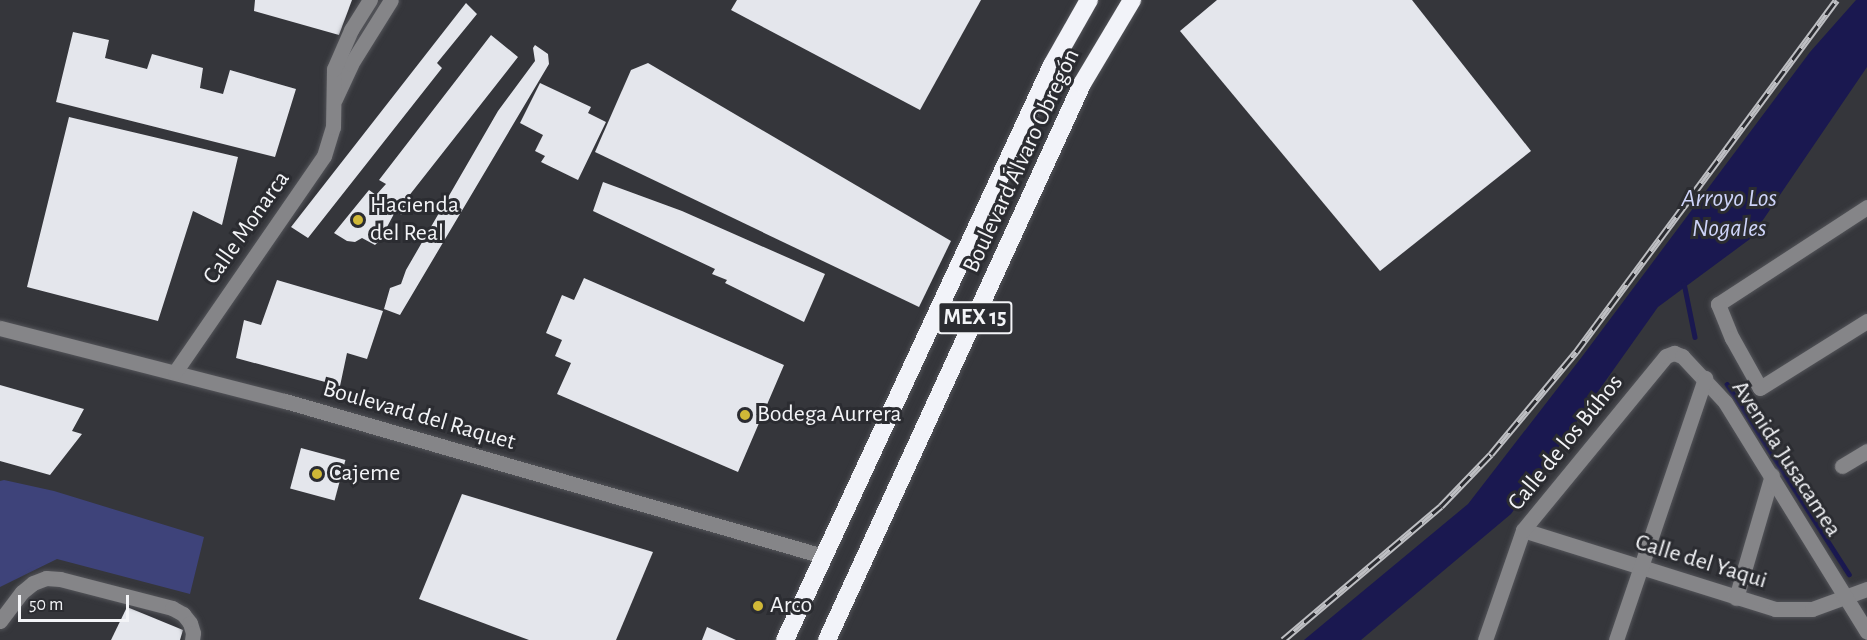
<!DOCTYPE html>
<html>
<head>
<meta charset="utf-8">
<style>
	body { margin:0 }
	#map { position:relative; width:1867px; height:640px; overflow:hidden; background:#35363b; font-family:"Alegreya Sans",sans-serif }
	div>[style] { position:absolute }
	.green>* { inset:0; background:#3e437a }
	.water>* { inset:0; background:#1a1850 }
	.stream>* { height:4.5px; margin:-2.25px; padding:0 2.25px; transform-origin:2.25px; border-radius:2.25px; background:#1a1850 }
	.building>* { inset:0; background:#e4e6ec; transform-origin:0 0 }
	.roads { filter:drop-shadow(0 0 2px #535459) drop-shadow(0 0 2px #535459) }
	.minor>* { height:15px; margin:-7.5px; padding:0 7.5px; transform-origin:7.5px; border-radius:7.5px; background:#858588 }
	.highway>* { height:18px; margin:-9px; padding:0 9px; transform-origin:9px; border-radius:9px; background:#f2f3f9 }
	.rail>* { height:7px; margin-top:-3.5px; transform-origin:0; background:repeating-linear-gradient(90deg,#2b2c31 0 14px,#bebfc3 0 28px); box-sizing:border-box; border-block:2px solid #bebfc3 }
	.dots>* { width:16px; height:16px; translate:-50% -50%; box-sizing:border-box; border:3px solid #2b2c31; border-radius:50% }
	span { translate:-50% -50%; white-space:nowrap; text-align:center; line-height:1.15; -webkit-text-stroke:6px #2b2c31; paint-order:stroke }
	.shield-label span { padding:2px 4px; background:#2b2c31; border:2px solid; border-radius:4px; -webkit-text-stroke-width:0 }
	.shield-label { font-size:22px; color:#f3f4f7; font-weight:700 }
	.street-label { font-size:24px; color:#f3f4f7 }
	.poi-label { font-size:24px; color:#f3f4f7 }
	.left { translate:0 -50%; text-align:left }
	.water-label { font-size:26px; color:#cdd3f8; font-style:italic }
	.scale { position:absolute; left:18px; top:595px; width:111px; height:27px; box-sizing:border-box; border:3px solid #f3f4f7; border-top:0; padding-left:8px; font-size:18px; line-height:21px; white-space:nowrap; color:#f3f4f7; -webkit-text-stroke:4px #2b2c31; paint-order:stroke }
</style>
</head>
<body>
<div id="map">
	<div class="green">
		<i style="clip-path:polygon(4px 480px,54px 491px,204px 537px,190px 594px,57px 559px,0 587px,0 481px)"></i>
	</div>
	<div class="water">
		<i style="clip-path:polygon(1856px 0,1867px 0,1867px 67px,1750px 239px,1658px 307px,1511px 514px,1361px 640px,1304px 640px,1468px 504px,1581px 358px,1810px 52px)"></i>
	</div>
	<div class="stream">
		<i style="left:1684px;top:283px;width:55px;rotate:78.5deg"></i>
		<i style="left:1727px;top:384px;width:226px;rotate:57.3deg"></i>
	</div>
	<div class="building">
		<i style="clip-path:polygon(255px 0,352px 0,339px 35px,254px 11px)"></i>
		<i style="clip-path:polygon(737px 0,981px 0,920px 110px,731px 10px)"></i>
		<i style="clip-path:polygon(1217px 0,1412px 0,1531px 151px,1380px 271px,1180px 31px)"></i>
		<i style="clip-path:polygon(466px 3px,477px 14px,437px 63px,442px 68px,308px 238px,291px 227px)"></i>
		<i style="clip-path:polygon(73px 32px,109px 40px,105px 58px,147px 69px,152px 54px,203px 68px,200px 88px,223px 94px,230px 70px,296px 89px,275px 157px,56px 102px)"></i>
		<i style="clip-path:polygon(491px 35px,518px 57px,408px 197px,412px 199px,402px 215px,395px 212px,387px 227px,391px 229px,375px 245px,362px 238px,355px 242px,347px 241px,334px 233px,369px 190px,376px 195px,386px 184px,379px 180px)"></i>
		<i style="clip-path:polygon(535px 45px,548px 54px,549px 64px,400px 315px,384px 309px,390px 288px,401px 284px,406px 270px,498px 111px,535px 61px,533px 48px)"></i>
		<i style="clip-path:polygon(648px 63px,951px 241px,919px 307px,595px 152px,631px 70px)"></i>
		<i style="clip-path:polygon(540px 83px,591px 107px,588px 113px,606px 122px,578px 180px,541px 162px,545px 156px,535px 151px,543px 135px,520px 123px)"></i>
		<i style="clip-path:polygon(69px 117px,238px 157px,222px 225px,193px 211px,158px 321px,27px 287px)"></i>
		<i style="clip-path:polygon(603px 182px,682px 211px,825px 274px,804px 322px,725px 283px,727px 280px,712px 274px,715px 269px,593px 211px)"></i>
		<i style="clip-path:polygon(584px 278px,784px 365px,738px 472px,557px 394px,571px 363px,555px 356px,562px 340px,546px 333px,562px 295px,574px 300px)"></i>
		<i style="clip-path:polygon(277px 280px,383px 311px,367px 359px,347px 353px,340px 386px,236px 358px,244px 320px,261px 325px)"></i>
		<i style="clip-path:polygon(0 385px,84px 409px,72px 431px,82px 434px,50px 475px,0 461px)"></i>
		<i style="left:301px;top:448px;width:46px;height:42px;rotate:15deg"></i>
		<i style="clip-path:polygon(462px 494px,653px 552px,616px 640px,529px 640px,419px 599px)"></i>
		<i style="clip-path:polygon(127px 607px,183px 630px,180px 640px,111px 640px)"></i>
		<i style="clip-path:polygon(707px 627px,736px 640px,702px 640px)"></i>
	</div>
	<div class="roads">
		<div class="minor">
			<i style="left:335px;top:99px;width:38px;rotate:-65deg"></i>
			<i style="left:351px;top:64px;width:75px;rotate:-58deg"></i>
			<i style="left:1867px;top:207px;width:178px;rotate:146.9deg"></i>
			<i style="left:1718px;top:304px;width:37px;rotate:68deg"></i>
			<i style="left:1732px;top:338px;width:57px;rotate:60.8deg"></i>
			<i style="left:1760px;top:388px;width:126px;rotate:-32.1deg"></i>
			<i style="left:0;top:328px;width:294px;rotate:14.4deg"></i>
			<i style="left:285px;top:401px;width:560px;rotate:16.07deg"></i>
			<i style="left:175px;top:372px;width:262px;rotate:-55.4deg"></i>
			<i style="left:324px;top:156px;width:30px;rotate:-73deg"></i>
			<i style="left:333px;top:127px;width:58px;rotate:-89deg"></i>
			<i style="left:334px;top:69px;width:43px;rotate:-66.4deg"></i>
			<i style="left:351px;top:30px;width:36px;rotate:-58deg"></i>
			<i style="left:1842px;top:466px;width:29px;rotate:-31deg"></i>
			<i style="left:1523px;top:530px;width:264px;rotate:17.4deg"></i>
			<i style="left:1775px;top:609px;width:37px"></i>
			<i style="left:1812px;top:609px;width:59px;rotate:-20deg"></i>
			<i style="left:1736px;top:598px;width:128px;rotate:-73.7deg"></i>
			<i style="left:0;top:621px;width:36px;rotate:-53deg"></i>
			<i style="left:22px;top:592px;width:14px;rotate:-39deg"></i>
			<i style="left:33px;top:583px;width:14px;rotate:-21deg"></i>
			<i style="left:46px;top:578px;width:14px;rotate:4deg"></i>
			<i style="left:60px;top:579px;width:116px;rotate:14.5deg"></i>
			<i style="left:172px;top:608px;width:13px;rotate:29deg"></i>
			<i style="left:183px;top:614px;width:11px;rotate:52deg"></i>
			<i style="left:190px;top:623px;width:10px;rotate:73deg"></i>
			<i style="left:193px;top:633px;width:7px;rotate:98deg"></i>
			<i style="left:1485px;top:640px;width:116px;rotate:-70.9deg"></i>
			<i style="left:1523px;top:530px;width:225px;rotate:-50.6deg"></i>
			<i style="left:1666px;top:356px;width:9px;rotate:-21deg"></i>
			<i style="left:1674px;top:353px;width:9px;rotate:21deg"></i>
			<i style="left:1682px;top:356px;width:63px;rotate:46.9deg"></i>
			<i style="left:1725px;top:402px;width:270px;rotate:58.3deg"></i>
			<i style="left:1616px;top:640px;width:277px;rotate:-71.2deg"></i>
		</div>
		<div class="highway">
			<i style="left:785px;top:640px;width:634px;rotate:-65.09deg"></i>
			<i style="left:1052px;top:65px;width:75px;rotate:-60.4deg"></i>
			<i style="left:827px;top:640px;width:612px;rotate:-65.36deg"></i>
			<i style="left:1082px;top:84px;width:98px;rotate:-59.2deg"></i>
		</div>
	</div>
	<div class="rail">
		<i style="left:1283px;top:640px;width:207px;rotate:-40.3deg"></i>
		<i style="left:1441px;top:506px;width:72px;rotate:-46.1deg"></i>
		<i style="left:1491px;top:454px;width:133px;rotate:-50.2deg"></i>
		<i style="left:1576px;top:352px;width:438px;rotate:-53.5deg"></i>
	</div>
	<div class="dots">
		<i style="left:358px;top:220px;background:#d0b837"></i>
		<i style="left:745px;top:415px;background:#d0b837"></i>
		<i style="left:317px;top:474px;background:#d0b837"></i>
		<i style="left:758px;top:606px;background:#d0b837"></i>
	</div>
	<div class="shield-label">
		<span style="left:975px;top:318px">MEX 15</span>
	</div>
	<div class="street-label">
		<span style="left:1022px;top:161px;rotate:-65deg">Boulevard Álvaro Obregón</span>
		<span style="left:247px;top:228px;rotate:-55deg">Calle Monarca</span>
		<span style="left:419px;top:416px;rotate:16deg">Boulevard del Raquet</span>
		<span style="left:1566px;top:443px;rotate:-51deg">Calle de los Búhos</span>
		<span style="left:1786px;top:459px;rotate:57deg">Avenida Jusacamea</span>
		<span style="left:1701px;top:562px;rotate:17deg">Calle del Yaqui</span>
	</div>
	<div class="poi-label">
		<span class="left" style="left:370px;top:220px">Hacienda<br>del Real</span>
		<span class="left" style="left:757px;top:415px">Bodega Aurrera</span>
		<span class="left" style="left:329px;top:474px">Cajeme</span>
		<span class="left" style="left:770px;top:606px">Arco</span>
	</div>
	<div class="water-label">
		<span style="left:1729px;top:214px">Arroyo Los<br>Nogales</span>
	</div>
	<div class="scale">50 m</div>
</div>
</body>
</html>
